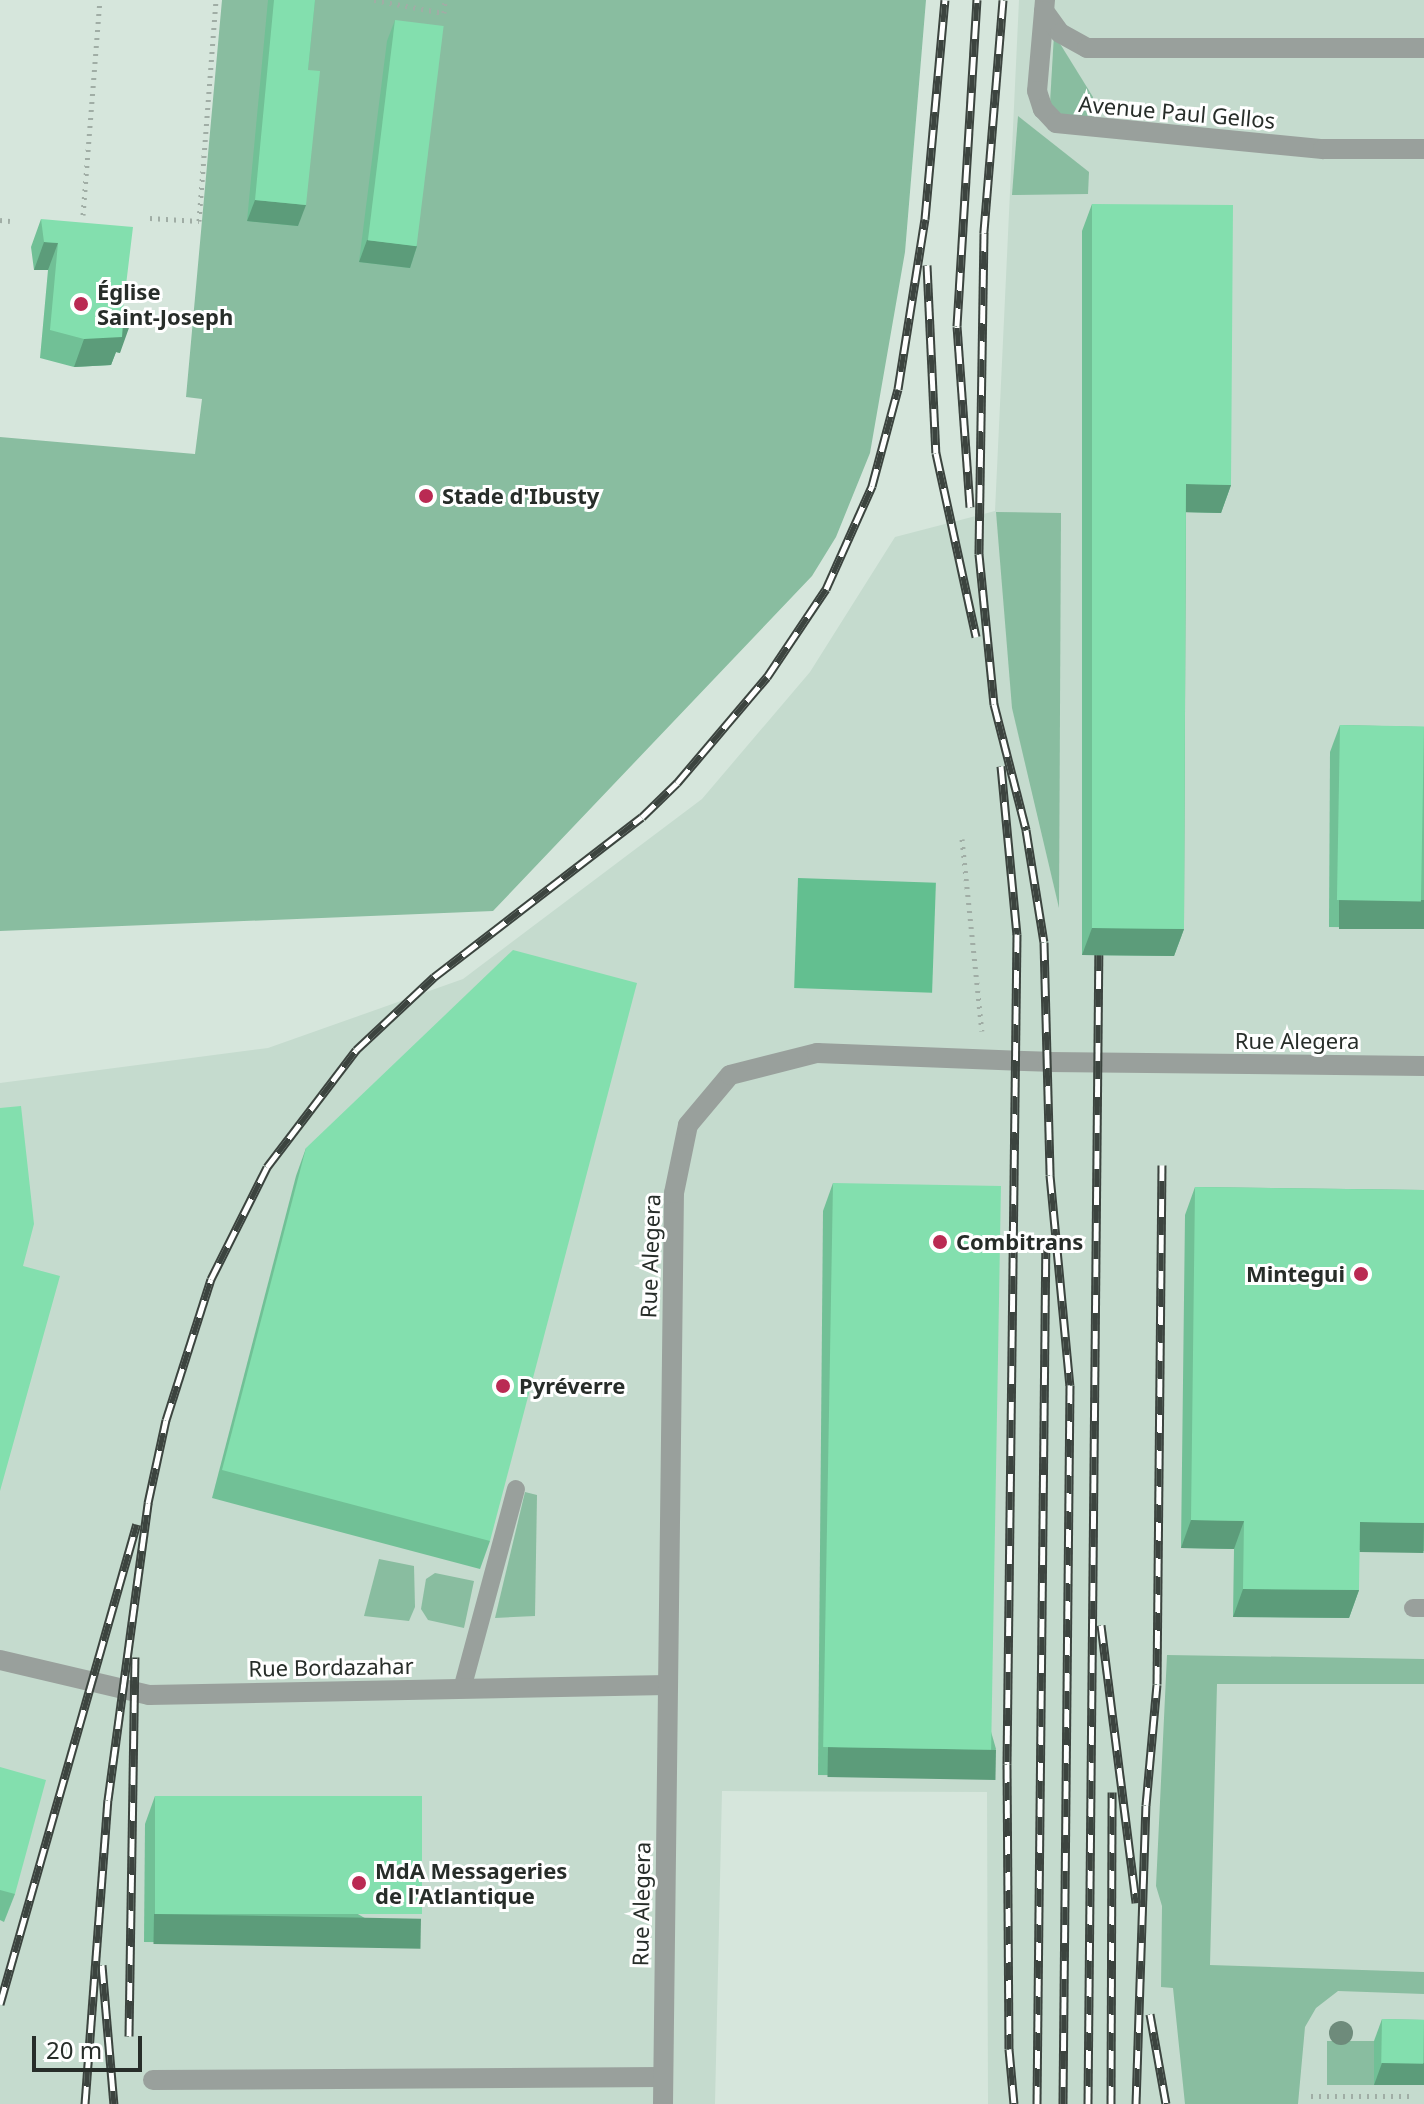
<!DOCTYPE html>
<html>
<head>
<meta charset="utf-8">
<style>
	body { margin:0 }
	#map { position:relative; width:1424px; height:2104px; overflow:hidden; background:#d6e6dc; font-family:"Noto Sans",sans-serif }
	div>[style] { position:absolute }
	.built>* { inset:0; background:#c5dbce }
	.green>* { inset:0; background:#89bda0; transform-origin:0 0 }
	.water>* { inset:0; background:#63bf90; transform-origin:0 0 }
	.path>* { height:5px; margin-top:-2.5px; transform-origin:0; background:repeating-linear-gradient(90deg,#a0ada5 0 2px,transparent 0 8px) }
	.lane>* { height:18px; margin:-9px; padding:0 9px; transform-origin:9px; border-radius:9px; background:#99a09c }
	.street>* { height:20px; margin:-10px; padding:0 10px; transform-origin:10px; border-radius:10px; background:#99a09c }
	.rail>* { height:9px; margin-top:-4.5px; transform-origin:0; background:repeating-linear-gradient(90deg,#fff 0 18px,#3c443f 0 36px); box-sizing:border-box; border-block:2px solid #3c443f }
	.trees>* { width:24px; height:24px; margin:-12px; border-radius:50%; background:#6e8b7b }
	.wall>* { inset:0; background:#71c096 }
	.shaded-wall>* { inset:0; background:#5c9c7a; transform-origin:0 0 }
	.building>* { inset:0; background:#83dfae; transform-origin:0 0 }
	.dots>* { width:22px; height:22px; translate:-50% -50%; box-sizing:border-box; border:4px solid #fff; border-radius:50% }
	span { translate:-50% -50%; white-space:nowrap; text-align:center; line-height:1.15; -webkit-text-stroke:6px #fff; paint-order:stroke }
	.street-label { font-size:22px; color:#272d29 }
	.poi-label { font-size:22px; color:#272d29; font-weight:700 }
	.left { translate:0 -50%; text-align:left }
	.right { translate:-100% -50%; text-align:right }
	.scale { position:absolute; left:32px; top:2036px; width:110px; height:36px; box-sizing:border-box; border:4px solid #272d29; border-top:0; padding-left:10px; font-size:24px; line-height:28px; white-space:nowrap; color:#272d29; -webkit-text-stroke:6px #fff; paint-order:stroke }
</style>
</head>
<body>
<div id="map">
	<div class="built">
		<i style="clip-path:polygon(1019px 0,1424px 0,1424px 2104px,988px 2104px,987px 1792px,722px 1791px,715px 2104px,0 2104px,0 1083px,268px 1048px,463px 979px,702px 799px,810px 672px,895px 537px,995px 511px)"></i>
	</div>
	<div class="green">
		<i style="clip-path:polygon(222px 0,926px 0,905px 252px,870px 453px,836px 537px,812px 576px,493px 911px,0 931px,0 437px,195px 454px,202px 399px,186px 397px)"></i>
		<i style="clip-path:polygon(1054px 34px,1093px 97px,1092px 122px,1058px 113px,1050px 103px)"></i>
		<i style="clip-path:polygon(1018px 116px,1089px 172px,1088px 194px,1012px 195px)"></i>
		<i style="clip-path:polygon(996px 512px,1061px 513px,1059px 908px,1012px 708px)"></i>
		<i style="clip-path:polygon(525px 1492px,537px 1495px,535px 1616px,495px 1618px)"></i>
		<i style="clip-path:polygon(379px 1559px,414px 1566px,415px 1607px,409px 1621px,364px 1616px)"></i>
		<i style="clip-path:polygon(435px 1573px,474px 1581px,464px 1628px,428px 1620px,421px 1609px,426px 1579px)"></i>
		<i style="clip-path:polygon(1167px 1655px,1424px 1659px,1424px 1684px,1217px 1684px,1210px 1965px,1424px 1972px,1424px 1994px,1338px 1991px,1316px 2008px,1305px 2027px,1298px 2104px,1185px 2104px,1173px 1988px,1161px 1987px,1162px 1906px,1156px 1886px)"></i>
		<i style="left:1374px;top:2041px;width:44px;height:47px;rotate:90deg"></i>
	</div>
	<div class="water">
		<i style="left:798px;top:878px;width:138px;height:110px;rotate:2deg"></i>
	</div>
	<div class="path">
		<i style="left:374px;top:0;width:71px;rotate:10.5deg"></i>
		<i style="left:444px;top:13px;width:13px;rotate:-86deg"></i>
		<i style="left:83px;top:215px;width:216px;rotate:-85.5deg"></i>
		<i style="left:150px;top:218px;width:49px;rotate:3.5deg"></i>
		<i style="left:199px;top:221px;width:222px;rotate:-85.6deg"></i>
		<i style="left:0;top:220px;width:10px;rotate:6deg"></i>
		<i style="left:962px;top:839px;width:193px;rotate:84.1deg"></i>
		<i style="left:1311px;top:2096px;width:101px"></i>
	</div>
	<div class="lane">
		<i style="left:1413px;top:1608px;width:11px"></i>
		<i style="left:462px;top:1689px;width:207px;rotate:-74.9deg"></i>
	</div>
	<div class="street">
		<i style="left:1045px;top:0;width:91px;rotate:95deg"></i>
		<i style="left:1037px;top:91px;width:19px;rotate:72deg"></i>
		<i style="left:1043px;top:109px;width:19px;rotate:47deg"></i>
		<i style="left:1056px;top:123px;width:268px;rotate:5.6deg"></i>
		<i style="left:1323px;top:149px;width:101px"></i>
		<i style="left:1044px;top:11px;width:27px;rotate:54deg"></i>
		<i style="left:1060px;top:33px;width:31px;rotate:29deg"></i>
		<i style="left:1087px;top:48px;width:337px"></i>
		<i style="left:0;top:1660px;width:153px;rotate:13.2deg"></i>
		<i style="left:149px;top:1695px;width:518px;rotate:-1.11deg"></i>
		<i style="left:153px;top:2080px;width:510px;rotate:-0.34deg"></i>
		<i style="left:663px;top:2104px;width:911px;rotate:-89.31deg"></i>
		<i style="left:674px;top:1193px;width:69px;rotate:-78.4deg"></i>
		<i style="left:688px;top:1125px;width:65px;rotate:-50deg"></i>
		<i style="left:730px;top:1075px;width:90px;rotate:-14.2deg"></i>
		<i style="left:817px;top:1053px;width:231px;rotate:2.2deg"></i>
		<i style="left:1048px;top:1062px;width:376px;rotate:0.6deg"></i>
	</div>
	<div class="rail">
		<i style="left:1003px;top:0;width:234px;rotate:94.7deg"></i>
		<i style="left:984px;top:233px;width:321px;rotate:90.9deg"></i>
		<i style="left:979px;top:554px;width:151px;rotate:84.3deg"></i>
		<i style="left:994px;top:704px;width:130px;rotate:75.7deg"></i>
		<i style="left:1026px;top:830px;width:113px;rotate:80.9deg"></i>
		<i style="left:1044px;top:942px;width:233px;rotate:88.5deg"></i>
		<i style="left:1050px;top:1175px;width:211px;rotate:84.6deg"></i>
		<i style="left:1070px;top:1385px;width:719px;rotate:90.56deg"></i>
		<i style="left:927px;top:265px;width:188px;rotate:87.3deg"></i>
		<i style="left:936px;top:453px;width:188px;rotate:77.7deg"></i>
		<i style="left:970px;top:507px;width:181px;rotate:-94.1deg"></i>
		<i style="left:957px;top:326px;width:327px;rotate:-86.5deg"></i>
		<i style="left:1001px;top:766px;width:169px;rotate:84.6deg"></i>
		<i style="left:1017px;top:934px;width:830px;rotate:90.69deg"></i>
		<i style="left:1007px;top:1764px;width:285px;rotate:89.6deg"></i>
		<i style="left:1009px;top:2049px;width:55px;rotate:84.8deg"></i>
		<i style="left:1101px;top:1625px;width:280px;rotate:82.8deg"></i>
		<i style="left:102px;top:1965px;width:140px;rotate:85.1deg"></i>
		<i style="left:0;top:2004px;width:499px;rotate:-74.1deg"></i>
		<i style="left:1150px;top:2014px;width:91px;rotate:79.9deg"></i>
		<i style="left:129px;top:2036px;width:379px;rotate:-89.1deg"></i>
		<i style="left:85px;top:2104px;width:305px;rotate:-85.7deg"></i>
		<i style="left:108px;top:1800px;width:300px;rotate:-82.3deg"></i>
		<i style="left:148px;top:1503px;width:85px;rotate:-77.8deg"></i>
		<i style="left:166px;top:1420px;width:148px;rotate:-72.3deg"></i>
		<i style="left:211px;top:1279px;width:125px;rotate:-63.4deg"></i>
		<i style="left:267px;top:1167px;width:147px;rotate:-52.7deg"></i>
		<i style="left:356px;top:1050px;width:107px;rotate:-43.1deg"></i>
		<i style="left:434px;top:977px;width:262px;rotate:-37.6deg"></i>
		<i style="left:642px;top:817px;width:49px;rotate:-44.2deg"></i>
		<i style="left:677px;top:783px;width:139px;rotate:-49.7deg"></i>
		<i style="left:767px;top:677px;width:106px;rotate:-56.2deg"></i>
		<i style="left:826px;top:589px;width:113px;rotate:-65.9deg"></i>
		<i style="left:872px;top:486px;width:100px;rotate:-75deg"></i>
		<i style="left:898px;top:389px;width:172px;rotate:-81deg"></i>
		<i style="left:925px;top:219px;width:220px;rotate:-84.8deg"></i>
		<i style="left:1037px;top:2104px;width:868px;rotate:-89.41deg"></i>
		<i style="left:1088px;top:2104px;width:1170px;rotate:-89.46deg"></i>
		<i style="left:1111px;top:2104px;width:312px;rotate:-89.8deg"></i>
		<i style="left:1136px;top:2104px;width:299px;rotate:-88.1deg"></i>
		<i style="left:1146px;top:1805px;width:121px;rotate:-84.8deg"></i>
		<i style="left:1157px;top:1684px;width:519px;rotate:-89.45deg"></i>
	</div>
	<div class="trees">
		<i style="left:1341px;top:2033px"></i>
	</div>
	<div class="wall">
		<i style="clip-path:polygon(268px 0,315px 0,308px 70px,298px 226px,247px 221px)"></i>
		<i style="clip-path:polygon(395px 20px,417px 246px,410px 268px,359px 262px,387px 41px)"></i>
		<i style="clip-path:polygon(1092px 204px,1231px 485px,1221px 513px,1186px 512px,1184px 929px,1174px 956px,1082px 955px,1082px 231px)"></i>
		<i style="clip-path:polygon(41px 219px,123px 310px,120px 353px,116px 352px,111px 365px,74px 367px,40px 358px,48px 270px,34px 270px,31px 247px)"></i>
		<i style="clip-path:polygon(1340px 725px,1424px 727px,1424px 928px,1329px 927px,1330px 752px)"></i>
		<i style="clip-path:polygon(306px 1148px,490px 1541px,480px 1569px,212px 1498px,296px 1176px)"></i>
		<i style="clip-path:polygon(833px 1183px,996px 1749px,985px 1777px,818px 1775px,823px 1211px)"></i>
		<i style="clip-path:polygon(1195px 1187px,1424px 1190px,1424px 1551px,1359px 1550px,1359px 1590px,1349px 1618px,1233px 1617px,1234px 1549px,1181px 1548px,1185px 1215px)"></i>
		<i style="clip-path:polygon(0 1767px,15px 1894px,4px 1922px,0 1920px)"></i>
		<i style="clip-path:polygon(155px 1796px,411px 1945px,144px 1942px,145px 1824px)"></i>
		<i style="clip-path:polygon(1382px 2019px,1424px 2020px,1424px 2085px,1374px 2085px,1374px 2041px)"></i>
	</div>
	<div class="shaded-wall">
		<i style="clip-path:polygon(255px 200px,306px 205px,298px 226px,247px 221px)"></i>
		<i style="clip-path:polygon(367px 240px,417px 246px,410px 268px,359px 262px)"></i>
		<i style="clip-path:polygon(44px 242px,58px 243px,48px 270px,34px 270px)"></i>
		<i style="clip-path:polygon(123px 324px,130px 325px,120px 353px,116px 352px,111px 365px,74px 367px,84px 339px)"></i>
		<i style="clip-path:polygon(1186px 484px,1231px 485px,1221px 513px,1176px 512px)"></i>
		<i style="left:1339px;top:900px;width:85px;height:29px"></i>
		<i style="clip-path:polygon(1092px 928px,1184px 929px,1174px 956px,1082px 955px)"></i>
		<i style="clip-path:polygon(1191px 1520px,1244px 1521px,1234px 1549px,1181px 1548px)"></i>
		<i style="left:1360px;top:1522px;width:64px;height:30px;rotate:1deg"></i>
		<i style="clip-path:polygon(1243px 1589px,1359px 1590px,1349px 1618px,1233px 1617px)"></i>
		<i style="left:828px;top:1747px;width:168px;height:30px;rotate:1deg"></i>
		<i style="left:154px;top:1914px;width:267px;height:30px;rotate:1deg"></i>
		<i style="clip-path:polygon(1382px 2063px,1424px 2063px,1424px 2085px,1374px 2085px)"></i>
	</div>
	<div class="building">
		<i style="clip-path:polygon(274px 0,315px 0,308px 70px,320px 71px,306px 205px,255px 200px)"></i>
		<i style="left:395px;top:20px;width:49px;height:222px;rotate:7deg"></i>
		<i style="clip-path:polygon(1092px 204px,1233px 205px,1231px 485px,1186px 484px,1184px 929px,1092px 928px)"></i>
		<i style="clip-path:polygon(41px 219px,133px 227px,123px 310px,132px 310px,130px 325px,123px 324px,122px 337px,84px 339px,50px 330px,58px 243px,44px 242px)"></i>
		<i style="left:1340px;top:725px;width:84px;height:175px;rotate:1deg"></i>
		<i style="clip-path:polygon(513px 950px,637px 983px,490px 1541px,222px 1470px,306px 1148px)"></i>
		<i style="clip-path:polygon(21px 1106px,34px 1224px,23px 1266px,60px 1276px,0 1491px,0 1108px)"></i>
		<i style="left:833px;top:1183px;width:168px;height:564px;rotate:1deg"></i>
		<i style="clip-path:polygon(1195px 1187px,1424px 1190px,1424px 1523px,1360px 1522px,1359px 1590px,1243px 1589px,1244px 1521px,1191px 1520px)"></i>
		<i style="clip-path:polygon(0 1767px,46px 1780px,15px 1894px,0 1890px)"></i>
		<i style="left:155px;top:1796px;width:267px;height:118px"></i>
		<i style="left:1382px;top:2019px;width:42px;height:44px;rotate:1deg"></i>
	</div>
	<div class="dots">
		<i style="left:81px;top:304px;background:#ba2a53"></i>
		<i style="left:426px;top:496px;background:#ba2a53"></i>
		<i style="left:940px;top:1242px;background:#ba2a53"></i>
		<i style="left:1361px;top:1274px;background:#ba2a53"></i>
		<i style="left:503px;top:1386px;background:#ba2a53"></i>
		<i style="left:359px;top:1883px;background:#ba2a53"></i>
	</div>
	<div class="street-label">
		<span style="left:1177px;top:112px;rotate:5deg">Avenue Paul Gellos</span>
		<span style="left:1297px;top:1041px">Rue Alegera</span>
		<span style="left:650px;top:1256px;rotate:-88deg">Rue Alegera</span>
		<span style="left:331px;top:1667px;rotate:-1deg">Rue Bordazahar</span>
		<span style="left:641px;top:1904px;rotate:-89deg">Rue Alegera</span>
	</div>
	<div class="poi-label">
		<span class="left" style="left:97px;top:304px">Église<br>Saint-Joseph</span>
		<span class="left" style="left:442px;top:496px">Stade d'Ibusty</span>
		<span class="left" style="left:956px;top:1242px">Combitrans</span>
		<span class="right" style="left:1345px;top:1274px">Mintegui</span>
		<span class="left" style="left:519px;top:1386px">Pyréverre</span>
		<span class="left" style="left:375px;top:1883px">MdA Messageries<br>de l'Atlantique</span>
	</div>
	<div class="scale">20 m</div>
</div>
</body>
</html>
